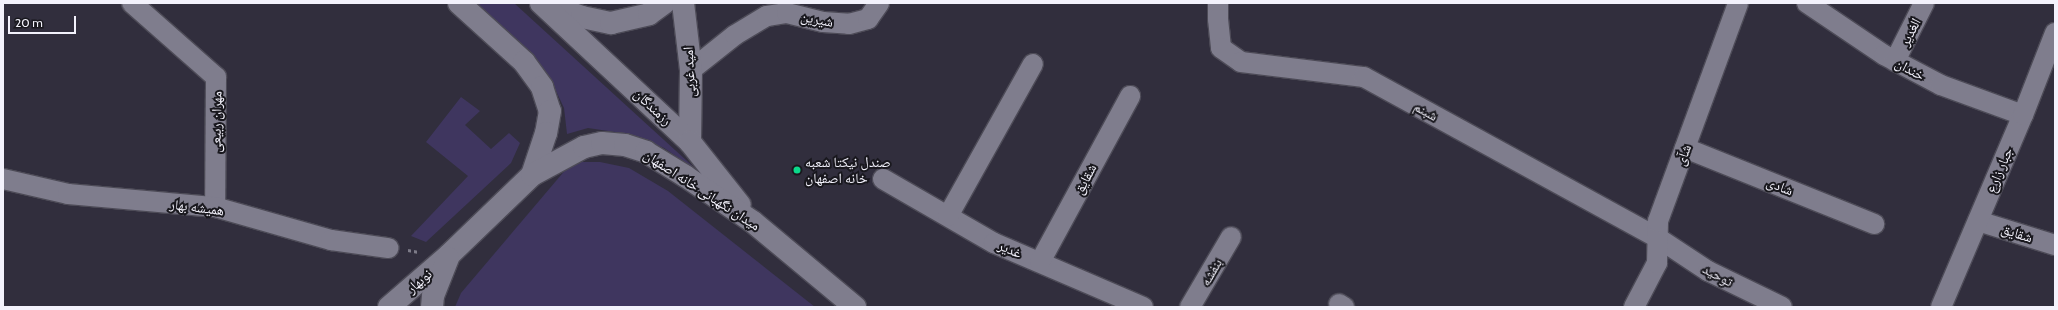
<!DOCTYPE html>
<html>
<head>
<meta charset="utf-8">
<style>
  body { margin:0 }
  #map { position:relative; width:2058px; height:310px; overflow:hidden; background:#312e3d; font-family:Cabin,"Noto Naskh Arabic",sans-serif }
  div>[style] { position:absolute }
  .green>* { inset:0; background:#3f365f }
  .path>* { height:2.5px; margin-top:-1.25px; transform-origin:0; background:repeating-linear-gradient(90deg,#7d7b88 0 3px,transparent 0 6px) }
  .roads { filter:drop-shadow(1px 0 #4d4b57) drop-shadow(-1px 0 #4d4b57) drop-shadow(0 1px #4d4b57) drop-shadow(0 -1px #4d4b57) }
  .minor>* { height:20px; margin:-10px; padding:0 10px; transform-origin:10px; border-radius:10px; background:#7f7d8d }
  .tertiary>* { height:22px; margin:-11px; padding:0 11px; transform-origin:11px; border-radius:11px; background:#7f7d8d }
  .secondary>* { height:22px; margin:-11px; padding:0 11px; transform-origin:11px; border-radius:11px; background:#7f7d8d }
  .dots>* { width:11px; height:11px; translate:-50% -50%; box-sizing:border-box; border:2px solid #19181e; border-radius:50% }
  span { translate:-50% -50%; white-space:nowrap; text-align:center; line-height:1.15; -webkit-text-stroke:4px #19181e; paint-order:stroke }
  .street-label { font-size:14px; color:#f3f2fc }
  .poi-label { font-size:14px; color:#f3f2fc }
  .left { translate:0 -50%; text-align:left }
  .frame { position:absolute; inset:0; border:4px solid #f3f2fc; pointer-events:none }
  .scale { position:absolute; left:8px; top:16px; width:68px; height:18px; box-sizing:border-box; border:2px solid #f3f2fc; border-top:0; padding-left:5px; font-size:12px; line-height:14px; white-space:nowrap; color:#f3f2fc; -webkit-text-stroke:3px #19181e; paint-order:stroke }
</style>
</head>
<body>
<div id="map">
  <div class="green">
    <div style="clip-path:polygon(474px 3px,514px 3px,698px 171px,664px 148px,643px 139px,615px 132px,588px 128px,567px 134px,564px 108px,549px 76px)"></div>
    <div style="clip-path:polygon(461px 97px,480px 111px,465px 125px,491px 149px,509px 133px,520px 143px,511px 163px,426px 242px,411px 236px,468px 176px,426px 142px)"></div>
    <div style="clip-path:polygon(581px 162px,600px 162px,629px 168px,668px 191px,815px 307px,455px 307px,461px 293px,567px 168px)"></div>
  </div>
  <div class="path">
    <div style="left:408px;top:250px;width:11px;rotate:10deg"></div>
  </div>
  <div class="roads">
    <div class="minor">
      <div style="left:132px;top:3px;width:112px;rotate:41.4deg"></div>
      <div style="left:216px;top:77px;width:130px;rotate:90.4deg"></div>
      <div style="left:1218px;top:3px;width:16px;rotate:90deg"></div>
      <div style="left:1218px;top:19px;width:29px;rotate:84deg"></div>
      <div style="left:1221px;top:48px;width:24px;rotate:35deg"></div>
      <div style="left:1241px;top:62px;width:124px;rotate:7deg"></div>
      <div style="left:1364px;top:77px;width:335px;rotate:28.7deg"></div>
      <div style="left:1658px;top:238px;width:60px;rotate:33.4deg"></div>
      <div style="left:1708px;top:271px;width:82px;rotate:25.9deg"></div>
      <div style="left:1807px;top:3px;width:93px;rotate:34deg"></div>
      <div style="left:1884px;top:55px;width:64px;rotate:27.8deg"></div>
      <div style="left:1941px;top:85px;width:87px;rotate:20.1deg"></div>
      <div style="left:1895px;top:61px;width:65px;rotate:-63.4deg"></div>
      <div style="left:691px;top:70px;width:56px;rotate:-38.5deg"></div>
      <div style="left:735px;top:35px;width:37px;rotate:-31deg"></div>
      <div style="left:767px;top:16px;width:20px;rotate:-9deg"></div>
      <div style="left:787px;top:13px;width:37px;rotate:14deg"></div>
      <div style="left:823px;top:22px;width:26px;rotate:4deg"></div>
      <div style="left:849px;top:24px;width:20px;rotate:-15deg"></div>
      <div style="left:868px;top:19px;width:19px;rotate:-55deg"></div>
      <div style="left:1685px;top:148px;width:204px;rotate:21.9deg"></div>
      <div style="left:3px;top:179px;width:67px;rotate:13deg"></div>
      <div style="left:68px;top:194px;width:148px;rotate:5.1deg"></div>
      <div style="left:215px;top:207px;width:121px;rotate:15.9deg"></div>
      <div style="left:331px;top:240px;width:58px;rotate:8deg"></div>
      <div style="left:883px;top:179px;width:128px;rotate:30deg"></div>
      <div style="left:994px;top:243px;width:162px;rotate:23.2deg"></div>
      <div style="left:948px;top:216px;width:174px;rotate:-60.8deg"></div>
      <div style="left:1978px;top:221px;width:81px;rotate:17.3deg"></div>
      <div style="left:1040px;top:262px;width:189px;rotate:-61.5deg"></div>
      <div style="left:1339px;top:304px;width:6px;rotate:31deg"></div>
      <div style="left:1190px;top:307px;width:81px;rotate:-59.6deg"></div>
      <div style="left:1634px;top:307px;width:50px;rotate:-62.4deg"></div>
      <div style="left:1657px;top:263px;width:42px;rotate:-88.6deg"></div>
      <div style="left:1658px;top:221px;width:232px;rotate:-69.8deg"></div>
      <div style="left:1941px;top:307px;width:209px;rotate:-66.9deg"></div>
      <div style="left:2023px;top:115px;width:88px;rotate:-68.7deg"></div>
    </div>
    <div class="tertiary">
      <div style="left:544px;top:3px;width:40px;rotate:20.2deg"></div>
      <div style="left:582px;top:17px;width:30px;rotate:12deg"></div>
      <div style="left:611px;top:23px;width:39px;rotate:-13deg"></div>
      <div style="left:649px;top:14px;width:19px;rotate:-36deg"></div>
      <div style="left:683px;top:3px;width:67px;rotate:83.2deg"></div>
      <div style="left:691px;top:70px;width:72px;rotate:90.8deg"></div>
    </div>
    <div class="secondary">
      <div style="left:459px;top:3px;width:88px;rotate:42.2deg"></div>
      <div style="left:524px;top:62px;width:31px;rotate:54deg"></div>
      <div style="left:542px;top:87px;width:25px;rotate:72deg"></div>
      <div style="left:550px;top:111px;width:22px;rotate:100deg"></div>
      <div style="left:546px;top:133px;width:44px;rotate:108.4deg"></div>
      <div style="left:541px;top:3px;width:204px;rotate:43deg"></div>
      <div style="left:690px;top:142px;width:80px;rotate:51.6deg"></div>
      <div style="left:389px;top:307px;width:79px;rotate:-40.9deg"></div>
      <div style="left:449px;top:255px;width:115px;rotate:-43.9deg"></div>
      <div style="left:532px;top:175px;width:59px;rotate:-28.3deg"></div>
      <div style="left:584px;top:147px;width:18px;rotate:-13deg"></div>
      <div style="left:602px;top:143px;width:23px;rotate:5deg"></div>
      <div style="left:625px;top:145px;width:22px;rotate:18deg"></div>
      <div style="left:646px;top:152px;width:46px;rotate:31.6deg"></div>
      <div style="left:685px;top:176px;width:82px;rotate:34.1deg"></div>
      <div style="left:753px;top:222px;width:133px;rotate:39.8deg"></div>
      <div style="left:432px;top:307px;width:11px;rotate:-85deg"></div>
      <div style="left:433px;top:296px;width:41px;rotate:-68.5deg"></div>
    </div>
  </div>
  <div class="dots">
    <div style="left:797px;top:170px;background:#0bd98b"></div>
  </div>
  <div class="street-label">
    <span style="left:817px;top:19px;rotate:11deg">شیرین</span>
    <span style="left:1910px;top:32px;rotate:-63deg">الغدیر</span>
    <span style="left:1910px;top:69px;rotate:28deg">خندان</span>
    <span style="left:689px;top:72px;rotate:-93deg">امید غربی</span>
    <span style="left:653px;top:107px;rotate:43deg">رزمندگان</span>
    <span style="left:1426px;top:111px;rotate:29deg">شبنم</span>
    <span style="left:216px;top:122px;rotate:-89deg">مهران ربیعی</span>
    <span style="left:1683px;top:155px;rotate:-70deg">شآی</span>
    <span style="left:1999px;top:170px;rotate:-67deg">جبار زارع</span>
    <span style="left:1085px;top:179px;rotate:-62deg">شقایق</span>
    <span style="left:1780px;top:186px;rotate:22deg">شادی</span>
    <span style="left:702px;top:190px;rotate:33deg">میدان نگهبانی خانه اصفهان</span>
    <span style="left:197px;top:207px;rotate:7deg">همیشه بهار</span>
    <span style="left:2017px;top:233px;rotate:18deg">شقایق</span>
    <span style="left:1010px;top:249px;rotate:23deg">غدیر</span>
    <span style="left:1211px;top:272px;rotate:-60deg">بنفشه</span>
    <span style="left:1718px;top:275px;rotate:28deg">توحید</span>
    <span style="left:419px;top:281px;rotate:-41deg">نوبهار</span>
  </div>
  <div class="poi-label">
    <span class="left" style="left:805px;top:170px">صندل نیکتا شعبه<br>خانه اصفهان</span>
  </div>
  <div class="frame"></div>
  <div class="scale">20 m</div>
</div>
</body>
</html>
